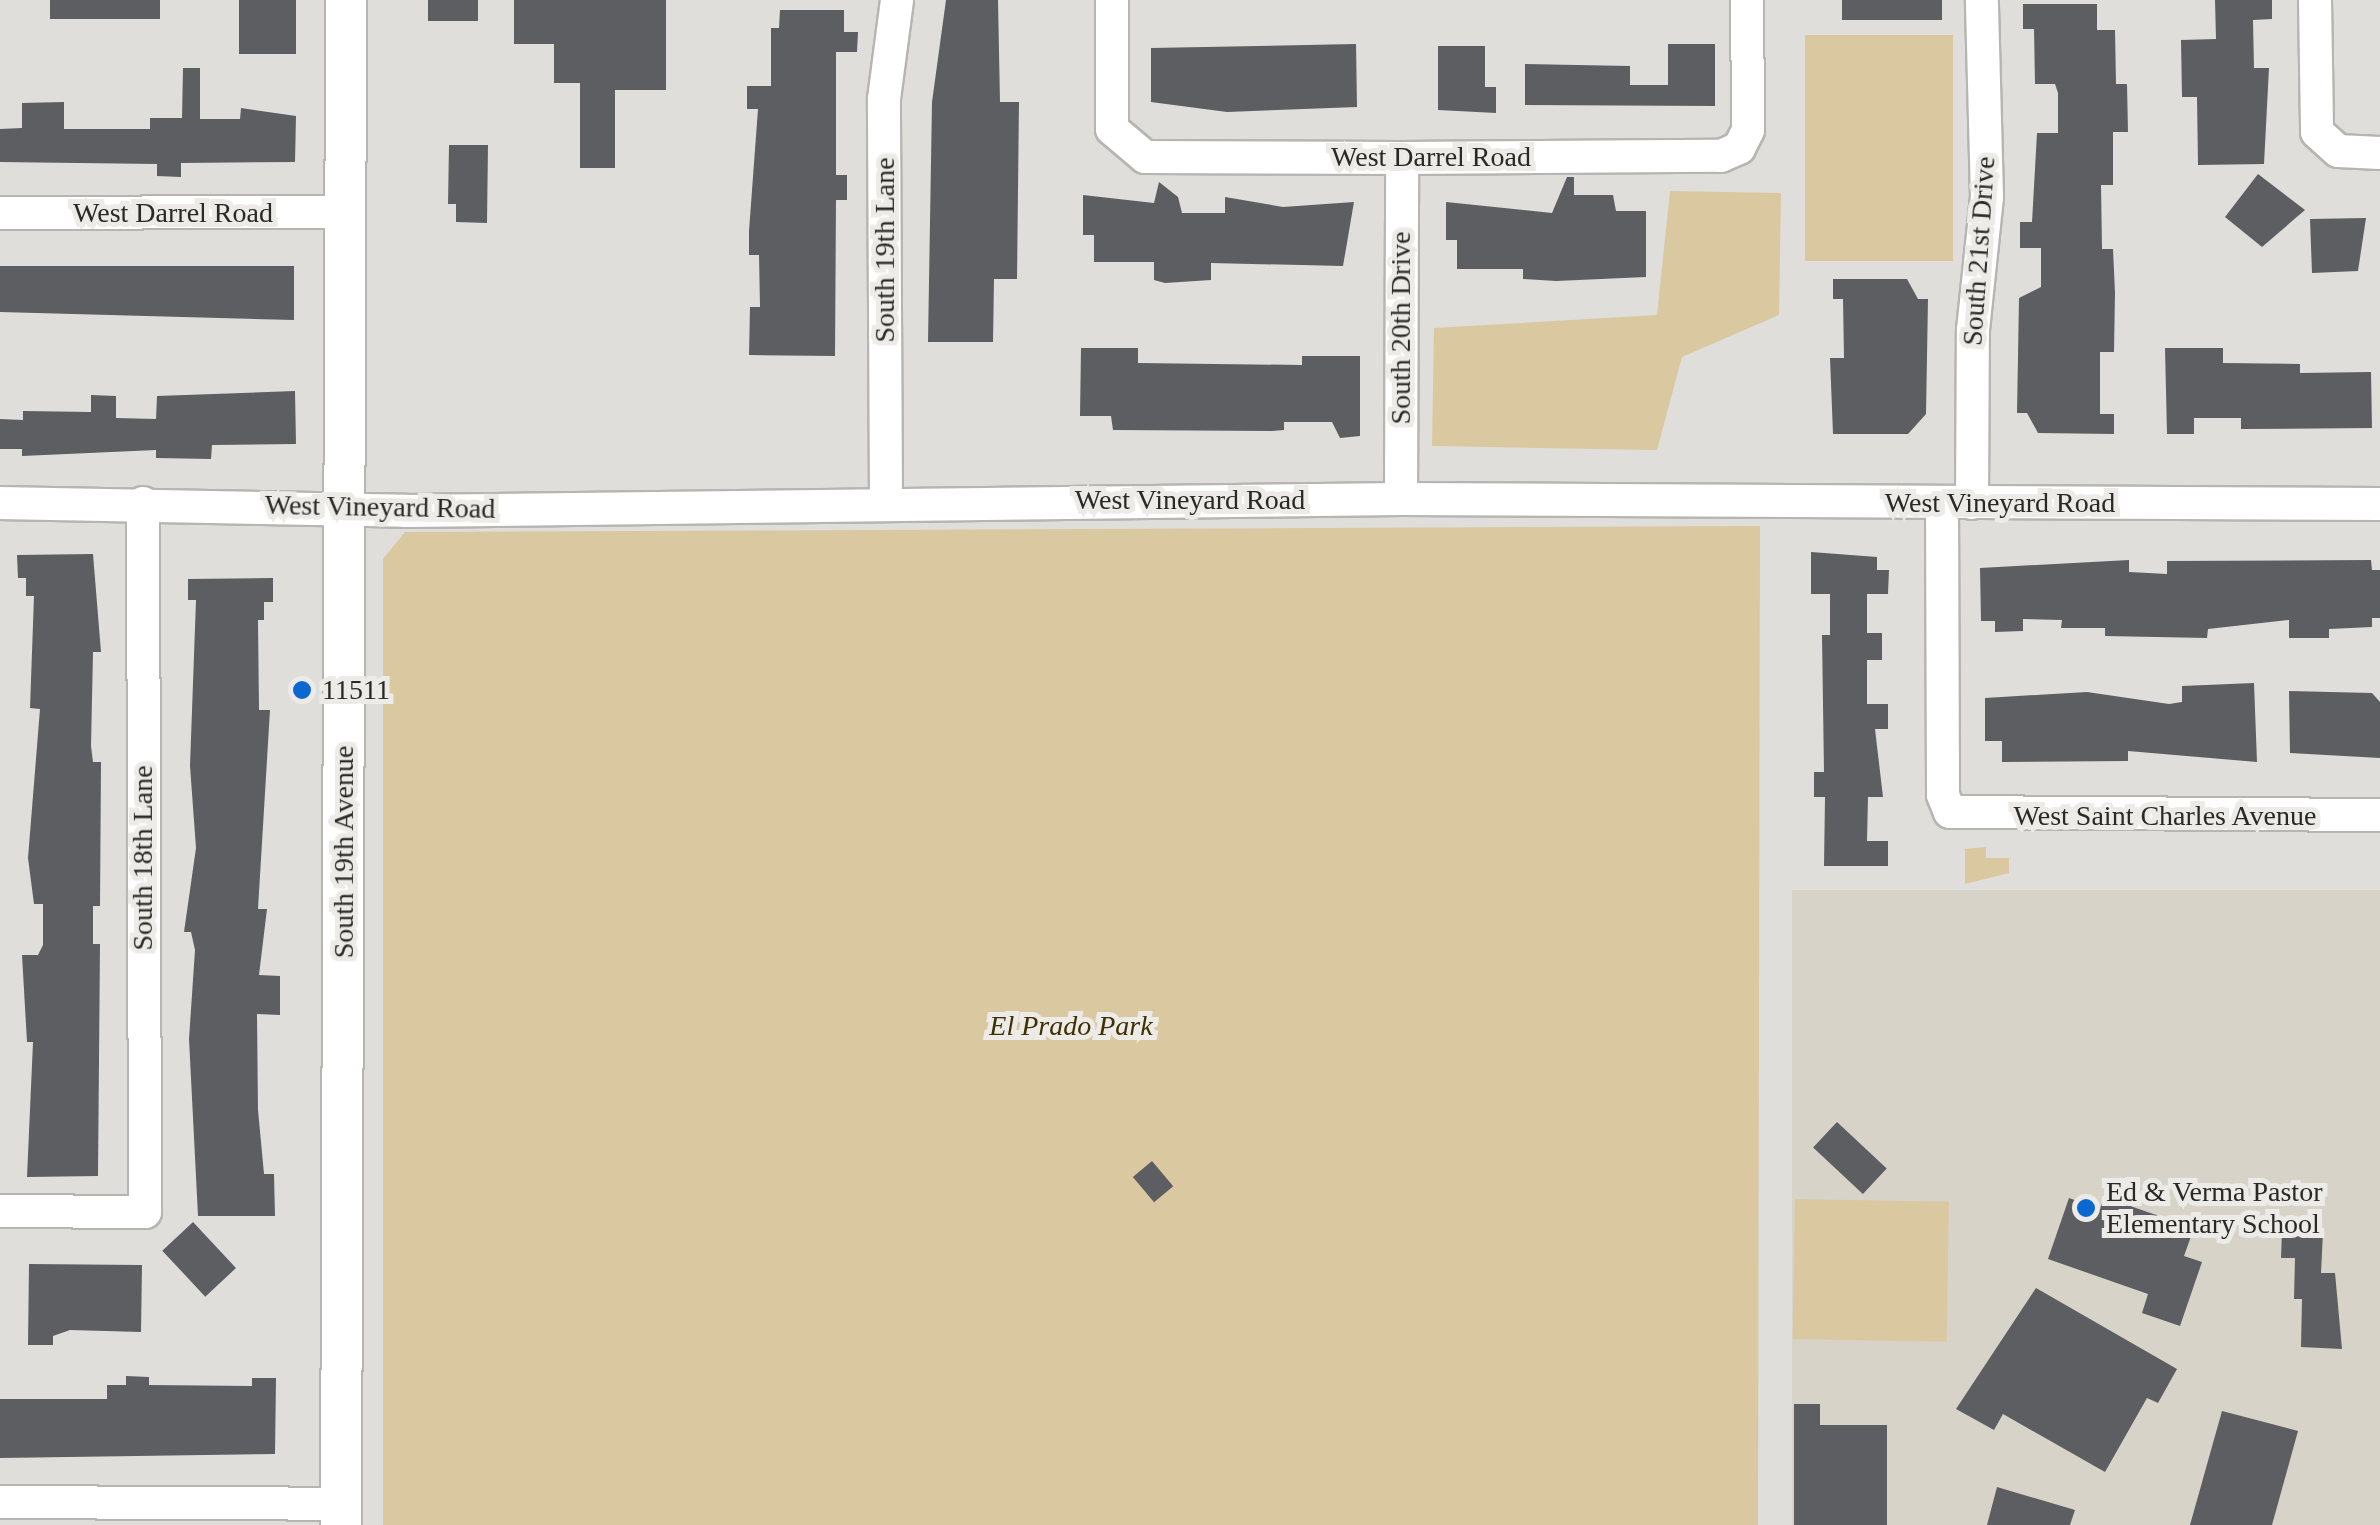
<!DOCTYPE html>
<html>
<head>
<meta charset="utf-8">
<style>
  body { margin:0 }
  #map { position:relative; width:2380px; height:1525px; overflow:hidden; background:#e0deda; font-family:Georgia,serif }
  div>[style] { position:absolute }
  .built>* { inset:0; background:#d8d3c8; transform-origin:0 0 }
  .green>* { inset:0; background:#dac8a1; transform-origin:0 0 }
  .building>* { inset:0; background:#5c5e61; transform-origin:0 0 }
  .roads { filter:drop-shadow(2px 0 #b7b5b1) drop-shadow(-2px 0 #b7b5b1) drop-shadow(0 2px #b7b5b1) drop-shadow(0 -2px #b7b5b1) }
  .minor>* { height:32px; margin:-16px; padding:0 16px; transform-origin:16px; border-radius:16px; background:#fff }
  .major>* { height:40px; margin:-20px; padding:0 20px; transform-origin:20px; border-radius:20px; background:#fff }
  .dots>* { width:28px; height:28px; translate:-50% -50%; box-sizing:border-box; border:5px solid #edebe7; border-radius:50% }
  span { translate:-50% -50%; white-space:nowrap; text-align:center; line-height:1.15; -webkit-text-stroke:10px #edebe7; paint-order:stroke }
  .street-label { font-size:28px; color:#292927 }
  .poi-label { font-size:28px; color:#292927 }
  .left { translate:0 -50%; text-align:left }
  .park-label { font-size:28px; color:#402f01; font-style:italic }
</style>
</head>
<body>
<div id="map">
  <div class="built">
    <div style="left:2380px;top:890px;width:635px;height:588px;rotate:90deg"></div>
  </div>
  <div class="green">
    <div style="left:1805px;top:35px;width:148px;height:226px"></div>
    <div style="clip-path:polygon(1670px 191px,1781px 193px,1779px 315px,1682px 357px,1657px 450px,1432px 446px,1434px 328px,1657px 315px)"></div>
    <div style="clip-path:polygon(1760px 526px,1758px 1525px,383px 1525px,383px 559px,405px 532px)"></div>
    <div style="clip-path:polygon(1986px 847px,1986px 858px,2009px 858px,2009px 873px,1965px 884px,1965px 849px)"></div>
    <div style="left:1795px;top:1199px;width:154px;height:140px;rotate:1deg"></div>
  </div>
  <div class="building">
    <div style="left:50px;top:0;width:110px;height:19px"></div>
    <div style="left:239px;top:0;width:57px;height:54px"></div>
    <div style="left:428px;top:0;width:50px;height:21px"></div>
    <div style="clip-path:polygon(514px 0,666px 0,666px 90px,615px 90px,615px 168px,580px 168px,580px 83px,554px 83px,554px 44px,514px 44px)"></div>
    <div style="clip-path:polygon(946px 0,998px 0,1000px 102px,1019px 102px,1017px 279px,994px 279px,993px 342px,928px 342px,932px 102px)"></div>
    <div style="left:1842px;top:0;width:100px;height:20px"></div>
    <div style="clip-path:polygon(2215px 0,2272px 0,2272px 19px,2253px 20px,2254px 68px,2269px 68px,2264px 164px,2198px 165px,2197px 97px,2182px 97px,2181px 40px,2216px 39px)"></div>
    <div style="clip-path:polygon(2023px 4px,2097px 4px,2097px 30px,2115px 30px,2116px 84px,2127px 84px,2128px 132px,2113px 132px,2113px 185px,2101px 185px,2102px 249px,2113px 249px,2115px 293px,2114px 352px,2100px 352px,2100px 414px,2114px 414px,2114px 434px,2038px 433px,2027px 413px,2017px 413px,2019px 298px,2041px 287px,2041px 248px,2020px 248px,2020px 222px,2032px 222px,2037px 133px,2058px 133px,2058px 93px,2055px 84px,2035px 84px,2034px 29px,2023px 29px)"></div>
    <div style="clip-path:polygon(780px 10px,844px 10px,844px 32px,858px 32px,857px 52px,836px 52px,836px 175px,847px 175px,847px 200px,836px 200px,835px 356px,749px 355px,750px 307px,760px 307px,759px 255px,749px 255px,749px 231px,758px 109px,747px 109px,747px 86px,771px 86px,771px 28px,779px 28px)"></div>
    <div style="clip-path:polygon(1356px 44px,1357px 107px,1227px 112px,1151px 102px,1151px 48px)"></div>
    <div style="clip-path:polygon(1668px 44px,1715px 44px,1715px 106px,1525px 105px,1525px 64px,1630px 66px,1630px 85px,1668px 85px)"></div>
    <div style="clip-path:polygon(1438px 46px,1485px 46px,1485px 87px,1496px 87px,1496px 113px,1438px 110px)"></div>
    <div style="clip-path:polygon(183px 68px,200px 68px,200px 119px,240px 119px,241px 108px,296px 116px,295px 162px,181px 163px,181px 177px,157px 176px,157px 164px,0 162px,0 129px,22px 128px,22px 103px,64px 102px,64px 129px,150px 129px,150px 118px,182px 118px)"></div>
    <div style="clip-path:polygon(449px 145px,488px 145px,487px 223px,456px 222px,456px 204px,448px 204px)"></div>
    <div style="clip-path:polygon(2258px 174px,2305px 210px,2262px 247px,2225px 217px)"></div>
    <div style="clip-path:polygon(1567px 177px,1574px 177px,1574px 195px,1613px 195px,1616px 211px,1646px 211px,1646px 277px,1556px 281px,1523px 279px,1523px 269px,1457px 269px,1457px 240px,1446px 240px,1446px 202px,1552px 213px)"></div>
    <div style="clip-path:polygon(1159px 182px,1178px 197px,1182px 213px,1225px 213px,1225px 197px,1283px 207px,1354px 202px,1343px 266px,1211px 263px,1211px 280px,1165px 283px,1154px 280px,1154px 262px,1094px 262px,1094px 235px,1083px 235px,1083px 195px,1154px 203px)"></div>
    <div style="clip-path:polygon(2366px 218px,2358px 271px,2312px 273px,2310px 219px)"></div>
    <div style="clip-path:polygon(0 266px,294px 266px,294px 320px,0 312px)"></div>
    <div style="clip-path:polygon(1833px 279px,1907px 279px,1918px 299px,1928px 299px,1926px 414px,1908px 434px,1833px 434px,1830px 358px,1844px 358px,1843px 299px,1833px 299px)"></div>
    <div style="clip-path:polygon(1081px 348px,1138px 348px,1138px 363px,1302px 365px,1302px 356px,1360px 356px,1360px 436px,1340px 438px,1332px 422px,1284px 422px,1284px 430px,1272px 431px,1113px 430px,1111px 416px,1080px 416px)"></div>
    <div style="clip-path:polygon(2165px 348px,2223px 348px,2223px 363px,2300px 364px,2300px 373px,2371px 372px,2372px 428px,2241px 429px,2241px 418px,2194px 418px,2194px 434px,2167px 434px)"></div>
    <div style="clip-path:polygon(295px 391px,296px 444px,212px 445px,211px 459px,156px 458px,156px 450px,22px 456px,22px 449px,0 449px,0 419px,23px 420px,23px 411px,91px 412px,91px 395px,116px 396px,116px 418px,156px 419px,157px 396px)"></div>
    <div style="clip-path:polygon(1811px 552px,1877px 557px,1877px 570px,1889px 570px,1888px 594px,1867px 594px,1867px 633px,1882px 633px,1882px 660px,1867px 660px,1867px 704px,1888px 704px,1888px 729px,1875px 729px,1883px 797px,1868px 797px,1867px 841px,1888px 841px,1888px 866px,1824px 866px,1825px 797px,1814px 797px,1814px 772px,1824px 772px,1822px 635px,1830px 635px,1830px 594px,1811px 594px)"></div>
    <div style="clip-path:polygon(93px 554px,101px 652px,93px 652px,91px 746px,93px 762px,101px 762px,100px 906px,93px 906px,93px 944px,100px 944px,98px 1176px,27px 1177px,33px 1042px,27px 1042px,22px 955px,38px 955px,43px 945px,43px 904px,34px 904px,28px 858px,40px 709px,30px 708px,34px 596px,26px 596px,26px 578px,18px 578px,17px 555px)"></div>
    <div style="clip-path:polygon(2129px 560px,2129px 572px,2167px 574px,2167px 561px,2371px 560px,2372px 570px,2380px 570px,2380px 618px,2372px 618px,2372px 627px,2329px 629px,2329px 638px,2289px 638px,2289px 620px,2208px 629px,2207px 638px,2105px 636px,2105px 628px,2061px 628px,2062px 620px,2023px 619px,2023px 631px,1995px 632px,1995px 621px,1981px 621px,1980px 568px)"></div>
    <div style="clip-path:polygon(273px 578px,273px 602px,264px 602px,264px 620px,258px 620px,259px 710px,270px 710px,258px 909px,267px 909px,259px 975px,280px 976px,280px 1015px,257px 1014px,258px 1110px,264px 1174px,274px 1174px,275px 1216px,198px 1216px,189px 1039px,195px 950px,191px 932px,184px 932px,196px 848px,190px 766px,196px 600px,188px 600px,188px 579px)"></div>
    <div style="clip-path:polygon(2254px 683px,2257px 762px,2128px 751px,2128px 761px,2002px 762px,2002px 741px,1985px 741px,1985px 698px,2087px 692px,2169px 704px,2182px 702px,2182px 686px)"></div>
    <div style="clip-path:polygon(2289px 691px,2372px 693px,2380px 702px,2380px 758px,2290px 753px)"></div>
    <div style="left:1837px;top:1122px;width:68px;height:35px;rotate:43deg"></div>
    <div style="left:1152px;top:1161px;width:33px;height:25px;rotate:50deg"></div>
    <div style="clip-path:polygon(2104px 1197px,2194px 1228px,2184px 1256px,2202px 1262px,2180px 1326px,2142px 1313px,2148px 1294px,2048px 1259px,2069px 1198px,2100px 1209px)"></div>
    <div style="left:193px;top:1222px;width:63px;height:42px;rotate:47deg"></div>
    <div style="clip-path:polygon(2282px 1230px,2323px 1232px,2321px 1273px,2335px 1273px,2342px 1349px,2301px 1347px,2302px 1299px,2294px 1299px,2295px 1258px,2281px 1258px)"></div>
    <div style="clip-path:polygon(29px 1264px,142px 1265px,141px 1332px,70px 1330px,53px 1336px,53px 1345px,28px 1345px)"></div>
    <div style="clip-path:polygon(2036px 1288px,2177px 1369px,2158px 1403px,2147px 1398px,2105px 1472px,2003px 1414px,1994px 1430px,1956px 1409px)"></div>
    <div style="clip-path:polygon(126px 1376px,149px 1377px,149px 1385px,252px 1386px,252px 1378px,276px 1378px,275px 1454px,0 1458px,0 1399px,107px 1399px,107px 1385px,126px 1385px)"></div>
    <div style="clip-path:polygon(1794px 1404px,1820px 1404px,1820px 1425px,1887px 1425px,1887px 1525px,1794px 1525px)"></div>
    <div style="clip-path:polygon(2222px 1411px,2298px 1431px,2272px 1525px,2190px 1525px)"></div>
    <div style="clip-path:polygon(1997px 1487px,2075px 1510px,2070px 1525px,1987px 1525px)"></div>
  </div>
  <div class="roads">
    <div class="minor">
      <div style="left:1112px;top:0;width:129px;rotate:90deg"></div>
      <div style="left:1112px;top:129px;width:43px;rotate:40.3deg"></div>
      <div style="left:1145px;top:157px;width:257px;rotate:0.2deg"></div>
      <div style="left:1402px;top:158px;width:319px;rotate:-0.4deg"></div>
      <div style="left:1721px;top:156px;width:20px;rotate:-24deg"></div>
      <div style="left:1739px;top:148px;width:20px;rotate:-63deg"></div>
      <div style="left:1748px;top:130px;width:130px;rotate:-90.4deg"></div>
      <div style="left:2315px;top:0;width:132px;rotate:89.1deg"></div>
      <div style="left:2317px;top:132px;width:28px;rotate:42deg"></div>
      <div style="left:2338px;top:151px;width:42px;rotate:2.7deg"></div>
      <div style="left:0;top:213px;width:346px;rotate:-0.2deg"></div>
      <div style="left:1401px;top:499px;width:341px;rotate:-89.8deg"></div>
      <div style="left:886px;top:501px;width:402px;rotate:-90.3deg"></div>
      <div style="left:884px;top:99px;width:100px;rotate:-82.5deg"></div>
      <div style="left:0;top:503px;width:406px;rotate:1.1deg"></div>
      <div style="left:406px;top:511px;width:995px;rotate:-0.69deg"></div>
      <div style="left:1401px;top:499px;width:979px;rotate:0.29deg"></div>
      <div style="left:1942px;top:503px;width:292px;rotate:89.8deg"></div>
      <div style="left:1943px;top:795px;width:18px;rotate:68deg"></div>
      <div style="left:1950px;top:812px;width:430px;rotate:0.4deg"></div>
      <div style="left:1972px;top:503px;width:173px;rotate:-89.7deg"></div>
      <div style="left:1973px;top:330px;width:134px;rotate:-84deg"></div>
      <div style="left:1987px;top:197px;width:197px;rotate:-91.5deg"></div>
      <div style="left:0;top:1211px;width:145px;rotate:0.4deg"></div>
      <div style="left:145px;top:1212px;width:709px;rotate:-90.16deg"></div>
      <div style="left:0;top:1502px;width:341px;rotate:0.3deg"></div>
    </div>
    <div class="major">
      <div style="left:341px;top:1525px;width:1525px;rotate:-89.81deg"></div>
    </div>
  </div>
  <div class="dots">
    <div style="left:302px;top:690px;background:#0b68d1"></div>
    <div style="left:2086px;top:1208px;background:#0b68d1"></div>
  </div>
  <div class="street-label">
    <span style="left:1431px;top:157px">West Darrel Road</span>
    <span style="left:173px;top:213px">West Darrel Road</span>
    <span style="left:885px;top:250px;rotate:-90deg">South 19th Lane</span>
    <span style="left:1979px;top:251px;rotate:-86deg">South 21st Drive</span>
    <span style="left:1401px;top:328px;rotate:-90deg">South 20th Drive</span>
    <span style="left:1190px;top:500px">West Vineyard Road</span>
    <span style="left:2000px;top:503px">West Vineyard Road</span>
    <span style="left:380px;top:507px;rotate:1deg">West Vineyard Road</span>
    <span style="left:2165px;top:816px">West Saint Charles Avenue</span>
    <span style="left:344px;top:852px;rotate:-90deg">South 19th Avenue</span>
    <span style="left:143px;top:858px;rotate:-90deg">South 18th Lane</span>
  </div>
  <div class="poi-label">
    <span class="left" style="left:322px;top:690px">11511</span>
    <span class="left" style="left:2106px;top:1208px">Ed &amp; Verma Pastor<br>Elementary School</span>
  </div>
  <div class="park-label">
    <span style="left:1071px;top:1026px">El Prado Park</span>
  </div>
</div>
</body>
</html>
